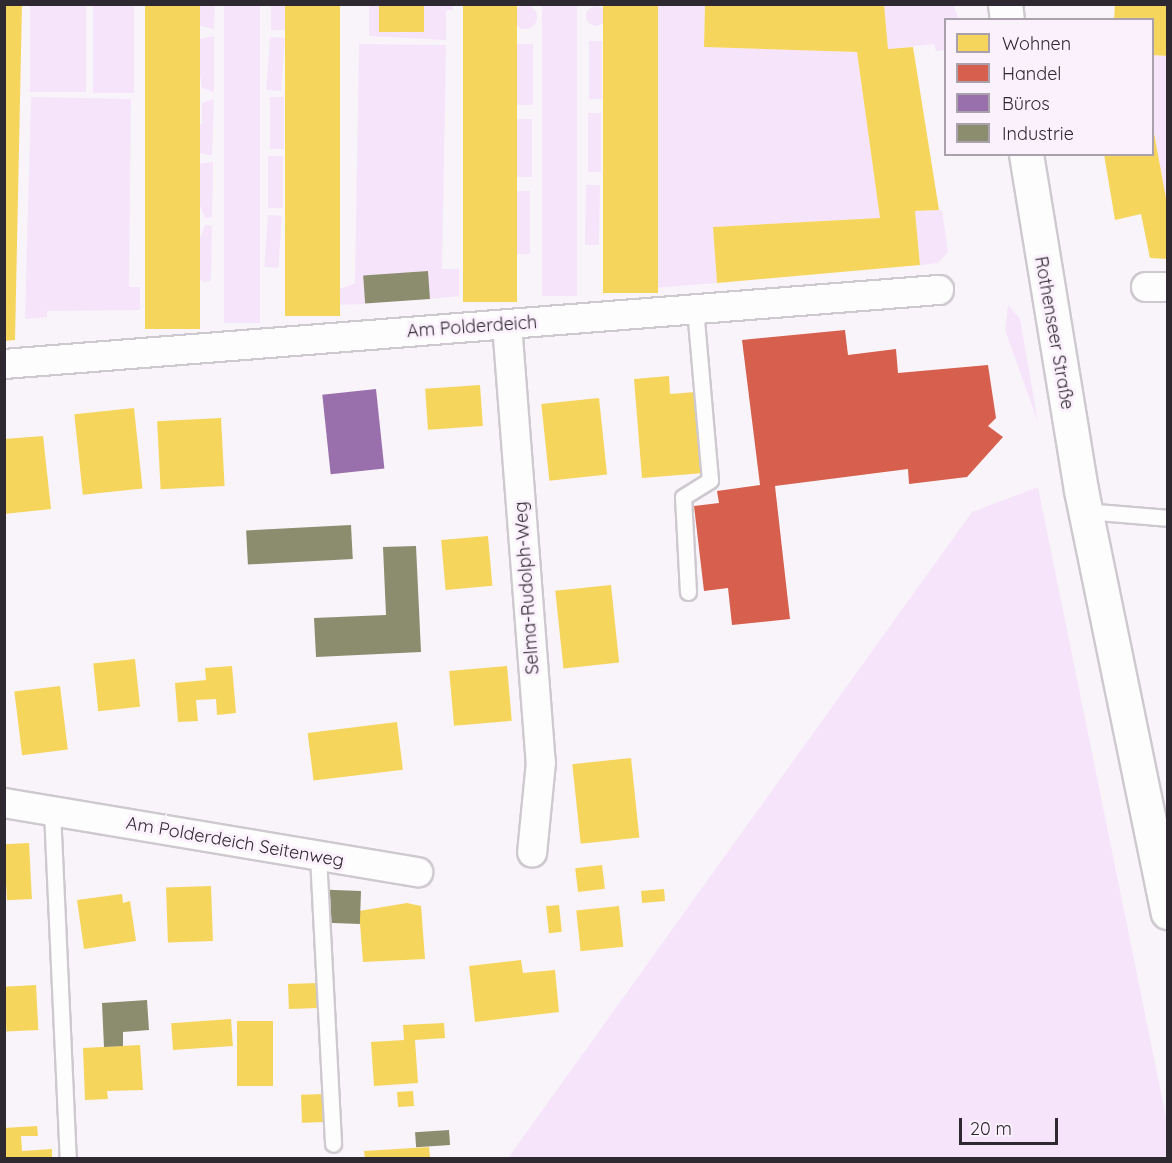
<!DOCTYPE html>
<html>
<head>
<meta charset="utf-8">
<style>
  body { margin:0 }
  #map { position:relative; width:1172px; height:1163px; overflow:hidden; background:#f9f4fa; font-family:Quicksand,sans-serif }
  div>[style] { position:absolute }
  .green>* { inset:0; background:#f6e4fb; transform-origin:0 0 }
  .round { border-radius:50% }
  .homes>* { inset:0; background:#f6d55c; transform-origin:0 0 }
  .shops>* { inset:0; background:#d6604d }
  .offices>* { inset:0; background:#9970ab; transform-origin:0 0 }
  .industry>* { inset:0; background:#8c8c6e; transform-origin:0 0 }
  .roads { filter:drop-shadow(2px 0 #cec9cf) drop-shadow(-2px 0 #cec9cf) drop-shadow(0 2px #cec9cf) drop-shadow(0 -2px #cec9cf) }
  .service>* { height:15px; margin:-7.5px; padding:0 7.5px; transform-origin:7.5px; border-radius:7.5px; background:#fefdfe }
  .minor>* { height:28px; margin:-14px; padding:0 14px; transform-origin:14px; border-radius:14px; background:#fefdfe }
  .tertiary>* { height:33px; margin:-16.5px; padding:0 16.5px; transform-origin:16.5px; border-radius:16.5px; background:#fefdfe }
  span { translate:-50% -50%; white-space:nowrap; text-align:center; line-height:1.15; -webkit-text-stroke:6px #fbf1fd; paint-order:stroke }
  .street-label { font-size:18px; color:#2e2830 }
  .frame { position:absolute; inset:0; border:6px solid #2e2830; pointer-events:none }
  .legend { position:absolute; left:944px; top:18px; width:210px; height:138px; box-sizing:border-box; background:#fbf1fd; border:2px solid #a9a1ab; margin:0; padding:8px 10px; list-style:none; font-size:18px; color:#2e2830 }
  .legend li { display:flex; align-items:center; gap:12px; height:30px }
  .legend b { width:30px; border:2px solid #a9a1ab }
  .scale { position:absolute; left:959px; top:1118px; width:99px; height:27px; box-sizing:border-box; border:3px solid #2e2830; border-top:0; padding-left:8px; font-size:18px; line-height:21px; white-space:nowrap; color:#2e2830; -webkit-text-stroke:4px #fbf1fd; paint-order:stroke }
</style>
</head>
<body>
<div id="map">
  <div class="green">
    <div style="left:30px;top:5px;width:56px;height:87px"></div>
    <div style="left:93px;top:5px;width:41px;height:88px"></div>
    <div style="clip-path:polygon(200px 5px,215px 5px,214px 29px,200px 26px)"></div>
    <div style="left:224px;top:5px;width:36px;height:318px"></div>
    <div style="left:271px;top:5px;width:14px;height:25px"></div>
    <div style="clip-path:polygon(369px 5px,379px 5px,380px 32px,423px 31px,424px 5px,453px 5px,453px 10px,446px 10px,446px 40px,369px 36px)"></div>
    <div style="left:542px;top:5px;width:35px;height:291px"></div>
    <div style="clip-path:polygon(658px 5px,705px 5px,704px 47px,857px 52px,880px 218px,713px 227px,717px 283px,652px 288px)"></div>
    <div style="clip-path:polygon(884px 5px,953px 5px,959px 19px,946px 20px,945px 50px,936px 51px,934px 44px,888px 49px)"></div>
    <div class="round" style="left:513px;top:5px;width:24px;height:24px"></div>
    <div class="round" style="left:586px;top:6px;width:20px;height:20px"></div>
    <div style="clip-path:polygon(214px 36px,214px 92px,202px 88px,199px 69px,199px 39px)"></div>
    <div style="left:270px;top:37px;width:15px;height:53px;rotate:4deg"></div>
    <div style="left:589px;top:41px;width:13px;height:58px"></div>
    <div style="clip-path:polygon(359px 44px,446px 45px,442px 269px,459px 269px,459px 296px,430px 299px,427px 271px,363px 276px,365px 304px,335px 305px,335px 291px,355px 283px)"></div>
    <div style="left:517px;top:44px;width:16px;height:61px"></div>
    <div style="clip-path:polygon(1152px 55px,1167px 56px,1167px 209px,1153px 126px)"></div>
    <div style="clip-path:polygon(31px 97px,131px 99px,129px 287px,140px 287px,140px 310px,47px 311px,47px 317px,25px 319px)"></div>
    <div style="left:270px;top:97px;width:14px;height:52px"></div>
    <div style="clip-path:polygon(214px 99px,212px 155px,206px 155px,197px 152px,197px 124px,202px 124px,202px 103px)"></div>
    <div style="left:588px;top:113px;width:13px;height:59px"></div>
    <div style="left:515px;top:119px;width:17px;height:58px"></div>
    <div style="left:268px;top:156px;width:15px;height:52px"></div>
    <div style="clip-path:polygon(213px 162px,212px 217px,205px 218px,196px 196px,196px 164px)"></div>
    <div style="left:600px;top:185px;width:60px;height:14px;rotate:91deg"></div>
    <div style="left:515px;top:191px;width:15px;height:63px"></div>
    <div style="clip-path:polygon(942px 210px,948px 252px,938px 263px,920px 265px,915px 211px)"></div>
    <div style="left:268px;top:215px;width:14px;height:52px;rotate:4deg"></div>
    <div style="clip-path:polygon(205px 225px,212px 226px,211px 281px,204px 282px,195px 277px,196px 249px)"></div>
    <div style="clip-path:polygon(1008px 305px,1020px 319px,1038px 422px,1005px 330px)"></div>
    <div style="clip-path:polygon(1038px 487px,1167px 1122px,1167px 1158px,508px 1158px,972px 512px)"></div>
  </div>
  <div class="homes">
    <div style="clip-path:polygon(4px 4px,22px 4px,15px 340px,4px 341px)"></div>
    <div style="left:145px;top:4px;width:55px;height:325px"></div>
    <div style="left:285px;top:4px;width:55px;height:312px"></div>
    <div style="left:379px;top:4px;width:45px;height:28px"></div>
    <div style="left:463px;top:4px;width:54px;height:298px"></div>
    <div style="left:603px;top:4px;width:55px;height:289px"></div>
    <div style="clip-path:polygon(705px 4px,884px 4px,888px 49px,913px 47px,939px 210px,915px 211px,920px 265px,717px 283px,713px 227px,880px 218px,857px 52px,704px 47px)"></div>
    <div style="clip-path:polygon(1115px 4px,1168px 4px,1168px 56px,1152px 55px,1152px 20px,1114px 20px)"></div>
    <div style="clip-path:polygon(1154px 133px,1168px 209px,1168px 259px,1150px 258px,1141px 214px,1115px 220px,1104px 154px,1152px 154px)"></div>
    <div style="clip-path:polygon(669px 376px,670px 394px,696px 392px,704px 473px,642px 478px,634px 379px)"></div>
    <div style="left:480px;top:385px;width:41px;height:55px;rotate:86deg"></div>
    <div style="left:599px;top:398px;width:77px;height:58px;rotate:84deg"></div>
    <div style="left:134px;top:408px;width:81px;height:60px;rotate:84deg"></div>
    <div style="left:221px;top:418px;width:68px;height:64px;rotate:87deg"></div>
    <div style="clip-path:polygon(43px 436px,51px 509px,4px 514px,4px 439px)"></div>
    <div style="left:488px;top:536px;width:50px;height:47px;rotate:85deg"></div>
    <div style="left:611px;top:585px;width:78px;height:56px;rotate:84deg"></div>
    <div style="left:135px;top:659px;width:48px;height:42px;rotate:84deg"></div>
    <div style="clip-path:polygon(232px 666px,236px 713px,217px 715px,216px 699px,196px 700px,198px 721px,178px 722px,175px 683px,206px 680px,205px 668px)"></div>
    <div style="left:507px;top:666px;width:55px;height:58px;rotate:85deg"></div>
    <div style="left:60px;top:686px;width:64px;height:46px;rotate:83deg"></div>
    <div style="left:397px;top:722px;width:48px;height:90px;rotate:83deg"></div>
    <div style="left:631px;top:758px;width:80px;height:59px;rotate:84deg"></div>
    <div style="left:29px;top:843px;width:56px;height:25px;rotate:87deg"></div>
    <div style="left:602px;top:865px;width:24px;height:27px;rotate:83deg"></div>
    <div style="left:211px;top:886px;width:55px;height:45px;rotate:88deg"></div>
    <div style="left:664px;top:889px;width:12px;height:23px;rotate:85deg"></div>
    <div style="clip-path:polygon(122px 894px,123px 903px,130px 901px,136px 941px,84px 949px,77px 900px)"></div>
    <div style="clip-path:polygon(407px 903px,421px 906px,425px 959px,363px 962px,359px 911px)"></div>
    <div style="left:559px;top:905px;width:27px;height:13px;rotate:84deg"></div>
    <div style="left:619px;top:906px;width:41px;height:43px;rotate:84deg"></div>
    <div style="clip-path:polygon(521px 960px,523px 973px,555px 970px,559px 1012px,475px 1022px,469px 966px)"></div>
    <div style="left:318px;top:983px;width:25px;height:30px;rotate:88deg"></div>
    <div style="left:36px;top:985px;width:45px;height:32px;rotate:87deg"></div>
    <div style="left:231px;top:1019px;width:27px;height:60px;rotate:86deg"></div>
    <div style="left:237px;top:1021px;width:36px;height:65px"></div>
    <div style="clip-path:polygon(444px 1023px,445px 1038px,415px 1040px,418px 1083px,374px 1086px,371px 1042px,404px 1040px,403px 1025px)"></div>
    <div style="clip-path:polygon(140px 1045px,143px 1090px,107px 1091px,108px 1099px,85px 1100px,83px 1048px)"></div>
    <div style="left:413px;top:1091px;width:15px;height:16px;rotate:86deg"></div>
    <div style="left:325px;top:1094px;width:28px;height:24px;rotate:88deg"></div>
    <div style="clip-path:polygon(37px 1126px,38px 1136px,21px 1136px,22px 1151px,52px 1149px,52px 1158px,4px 1158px,4px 1128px)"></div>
    <div style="clip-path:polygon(429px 1147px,430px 1158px,365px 1158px,364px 1151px)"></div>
  </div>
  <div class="shops">
    <div style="clip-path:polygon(845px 330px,848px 355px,896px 349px,898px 373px,988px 365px,996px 418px,988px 426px,1003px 437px,967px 477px,909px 484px,908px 469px,775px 486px,790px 619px,732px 625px,728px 588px,704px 591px,694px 506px,719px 503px,717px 491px,760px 485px,742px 340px)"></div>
  </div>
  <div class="offices">
    <div style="left:376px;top:389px;width:80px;height:54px;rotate:84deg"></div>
  </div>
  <div class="industry">
    <div style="left:428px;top:271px;width:28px;height:65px;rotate:86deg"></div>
    <div style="left:351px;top:525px;width:34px;height:105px;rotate:87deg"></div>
    <div style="clip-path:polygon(416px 546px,421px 652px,316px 657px,314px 618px,386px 615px,383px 547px)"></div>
    <div style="left:361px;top:891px;width:33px;height:33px;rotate:92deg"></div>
    <div style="clip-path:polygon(147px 1000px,149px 1030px,123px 1032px,123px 1046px,104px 1047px,102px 1003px)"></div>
    <div style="left:449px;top:1130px;width:15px;height:34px;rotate:86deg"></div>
  </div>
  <div class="roads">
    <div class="service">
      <div style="left:1085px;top:511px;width:83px;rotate:4.8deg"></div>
      <div style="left:688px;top:592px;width:95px;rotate:-93deg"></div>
      <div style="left:683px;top:497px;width:32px;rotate:-32deg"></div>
      <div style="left:710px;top:480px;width:171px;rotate:-95deg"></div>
      <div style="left:52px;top:811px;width:347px;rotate:87.4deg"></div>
      <div style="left:318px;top:856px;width:288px;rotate:87deg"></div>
    </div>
    <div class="minor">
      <div style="left:1146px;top:287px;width:22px"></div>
      <div style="left:507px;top:324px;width:439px;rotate:85.6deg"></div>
      <div style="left:541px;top:762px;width:91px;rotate:95.6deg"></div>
      <div style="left:4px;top:364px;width:938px;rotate:-4.53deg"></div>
      <div style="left:4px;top:803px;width:420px;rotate:9.5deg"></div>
    </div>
    <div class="tertiary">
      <div style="left:1005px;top:4px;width:16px;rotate:83deg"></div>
      <div style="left:1026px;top:154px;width:340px;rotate:80.7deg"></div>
      <div style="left:1081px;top:490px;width:431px;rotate:78.4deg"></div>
    </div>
  </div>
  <div class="street-label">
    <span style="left:472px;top:327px;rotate:-4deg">Am Polderdeich</span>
    <span style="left:1054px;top:333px;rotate:80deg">Rothenseer Straße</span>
    <span style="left:527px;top:588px;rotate:-94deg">Selma-Rudolph-Weg</span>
    <span style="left:235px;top:842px;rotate:10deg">Am Polderdeich Seitenweg</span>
  </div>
  <div class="frame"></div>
  <ul class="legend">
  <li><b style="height:16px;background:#f6d55c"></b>Wohnen</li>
  <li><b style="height:16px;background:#d6604d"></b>Handel</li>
  <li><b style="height:16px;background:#9970ab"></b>Büros</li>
  <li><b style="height:16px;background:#8c8c6e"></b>Industrie</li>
  </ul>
  <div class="scale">20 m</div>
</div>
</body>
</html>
